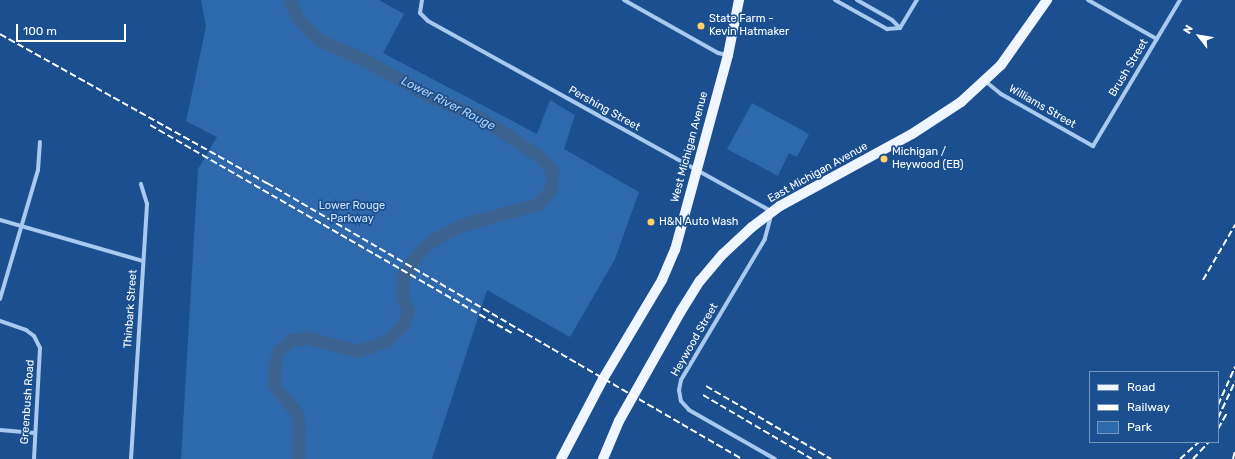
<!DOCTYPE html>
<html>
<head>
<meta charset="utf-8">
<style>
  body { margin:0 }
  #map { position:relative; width:1235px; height:459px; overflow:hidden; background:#1b4f8f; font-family:Rubik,sans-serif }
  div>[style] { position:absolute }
  .green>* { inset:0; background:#2e69ad }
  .river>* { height:13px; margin:-6.5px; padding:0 6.5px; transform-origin:6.5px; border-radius:6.5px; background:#3c6290 }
  .minor>* { height:4px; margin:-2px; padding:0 2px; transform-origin:2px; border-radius:2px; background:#a9c9ee }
  .primary>* { height:10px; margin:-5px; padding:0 5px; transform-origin:5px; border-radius:5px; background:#f0f6ff }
  .rail>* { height:2px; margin-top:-1px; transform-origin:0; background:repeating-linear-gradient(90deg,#fff 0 7px,transparent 0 10px) }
  .dots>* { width:11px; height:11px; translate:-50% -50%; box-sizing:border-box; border:2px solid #1b4f8f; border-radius:50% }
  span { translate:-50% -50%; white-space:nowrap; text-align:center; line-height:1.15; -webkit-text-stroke:3.5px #1b4f8f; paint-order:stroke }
  .poi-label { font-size:11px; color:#fff }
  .left { translate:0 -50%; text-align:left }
  .street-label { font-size:11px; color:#fff }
  .park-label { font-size:11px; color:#cfe3fa }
  .water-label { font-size:12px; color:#b5d3f5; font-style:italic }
  .legend { position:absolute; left:1089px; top:371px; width:130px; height:72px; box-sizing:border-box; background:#1b4f8f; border:1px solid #7695bc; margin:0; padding:5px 7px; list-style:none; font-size:12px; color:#fff }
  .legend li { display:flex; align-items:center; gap:8px; height:20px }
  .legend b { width:20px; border:1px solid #7695bc }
  .north { position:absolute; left:1179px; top:16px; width:40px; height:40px; -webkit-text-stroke:3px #1b4f8f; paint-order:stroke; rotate:301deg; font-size:11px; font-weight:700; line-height:16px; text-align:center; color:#fff }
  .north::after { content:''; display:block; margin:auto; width:14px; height:18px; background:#fff; clip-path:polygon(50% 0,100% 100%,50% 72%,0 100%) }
  .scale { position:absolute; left:16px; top:24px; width:110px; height:18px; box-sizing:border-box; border:2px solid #fff; border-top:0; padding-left:5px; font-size:12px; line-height:14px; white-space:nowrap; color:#fff; -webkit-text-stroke:3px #1b4f8f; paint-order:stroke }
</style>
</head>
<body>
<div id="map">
  <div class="green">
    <div style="clip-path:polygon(201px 0,379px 0,404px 14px,383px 53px,537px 134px,550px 100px,575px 115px,564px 149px,639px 192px,615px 259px,570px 337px,487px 290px,432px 459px,181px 459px,198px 169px,217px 137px,186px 121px,206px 27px)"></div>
    <div style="clip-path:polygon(752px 103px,809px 134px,797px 157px,789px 153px,778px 176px,727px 149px)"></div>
  </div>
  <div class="river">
    <div style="left:289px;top:0;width:21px;rotate:65deg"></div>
    <div style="left:298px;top:19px;width:30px;rotate:45deg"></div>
    <div style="left:319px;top:40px;width:50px;rotate:23.5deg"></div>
    <div style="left:365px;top:60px;width:73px;rotate:29.4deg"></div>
    <div style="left:429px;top:96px;width:56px;rotate:22.9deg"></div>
    <div style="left:481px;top:118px;width:69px;rotate:33.2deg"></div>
    <div style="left:539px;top:156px;width:19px;rotate:47deg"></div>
    <div style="left:552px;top:170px;width:19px;rotate:93deg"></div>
    <div style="left:551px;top:189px;width:20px;rotate:131deg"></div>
    <div style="left:538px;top:204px;width:80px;rotate:164.7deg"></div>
    <div style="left:461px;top:225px;width:30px;rotate:153deg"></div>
    <div style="left:434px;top:239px;width:20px;rotate:139deg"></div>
    <div style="left:419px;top:252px;width:30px;rotate:123deg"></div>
    <div style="left:403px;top:277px;width:20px;rotate:93deg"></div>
    <div style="left:402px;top:297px;width:14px;rotate:65deg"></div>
    <div style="left:408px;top:310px;width:16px;rotate:108deg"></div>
    <div style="left:403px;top:325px;width:23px;rotate:137deg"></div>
    <div style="left:386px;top:341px;width:30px;rotate:160deg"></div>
    <div style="left:358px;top:351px;width:51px;rotate:-165.1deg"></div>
    <div style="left:309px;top:338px;width:18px;rotate:174deg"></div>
    <div style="left:291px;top:340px;width:16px;rotate:140deg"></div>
    <div style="left:279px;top:350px;width:19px;rotate:106deg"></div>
    <div style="left:274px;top:368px;width:17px;rotate:90deg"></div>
    <div style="left:274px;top:385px;width:36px;rotate:51deg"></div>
    <div style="left:297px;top:413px;width:17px;rotate:83deg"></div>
    <div style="left:299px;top:430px;width:29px;rotate:92deg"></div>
  </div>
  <div class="minor">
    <div style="left:422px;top:0;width:13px;rotate:99deg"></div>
    <div style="left:420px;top:13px;width:11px;rotate:45deg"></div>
    <div style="left:428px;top:21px;width:393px;rotate:29deg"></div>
    <div style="left:772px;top:212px;width:28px;rotate:105deg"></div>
    <div style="left:765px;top:239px;width:164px;rotate:120.8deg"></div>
    <div style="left:681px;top:380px;width:10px;rotate:101deg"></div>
    <div style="left:679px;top:390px;width:11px;rotate:80deg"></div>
    <div style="left:681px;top:401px;width:12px;rotate:48deg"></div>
    <div style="left:689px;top:410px;width:99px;rotate:29.7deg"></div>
    <div style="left:624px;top:0;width:108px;rotate:29.4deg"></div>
    <div style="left:718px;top:53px;width:9px;rotate:13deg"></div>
    <div style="left:835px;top:0;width:60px;rotate:29.1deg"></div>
    <div style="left:887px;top:29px;width:13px;rotate:-4deg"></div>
    <div style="left:857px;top:0;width:40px;rotate:29.7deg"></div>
    <div style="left:892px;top:20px;width:11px;rotate:45deg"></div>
    <div style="left:1088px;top:0;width:79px;rotate:29.5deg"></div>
    <div style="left:900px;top:28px;width:33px;rotate:-59deg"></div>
    <div style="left:985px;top:81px;width:21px;rotate:39deg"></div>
    <div style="left:1001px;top:94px;width:106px;rotate:29.5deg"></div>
    <div style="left:1093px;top:146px;width:170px;rotate:-59.2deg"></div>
    <div style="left:0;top:220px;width:149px;rotate:16deg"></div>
    <div style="left:0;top:299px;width:134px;rotate:-73.6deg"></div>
    <div style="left:38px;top:170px;width:28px;rotate:-86deg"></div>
    <div style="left:0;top:321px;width:28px;rotate:19deg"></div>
    <div style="left:26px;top:330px;width:10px;rotate:37deg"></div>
    <div style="left:34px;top:336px;width:13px;rotate:63deg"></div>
    <div style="left:40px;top:348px;width:111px;rotate:93.1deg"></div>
    <div style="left:0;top:430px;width:35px;rotate:5deg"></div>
    <div style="left:131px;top:459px;width:256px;rotate:-86.4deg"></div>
    <div style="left:147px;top:204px;width:21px;rotate:-107deg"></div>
  </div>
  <div class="primary">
    <div style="left:561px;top:459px;width:90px;rotate:-62.3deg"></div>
    <div style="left:603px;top:379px;width:115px;rotate:-59.2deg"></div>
    <div style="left:662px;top:280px;width:33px;rotate:-67deg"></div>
    <div style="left:675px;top:250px;width:202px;rotate:-74.8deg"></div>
    <div style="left:728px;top:55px;width:56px;rotate:-78.7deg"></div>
    <div style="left:603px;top:459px;width:41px;rotate:-67.2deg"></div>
    <div style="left:619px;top:421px;width:126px;rotate:-60.6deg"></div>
    <div style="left:681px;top:311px;width:36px;rotate:-58deg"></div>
    <div style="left:700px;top:281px;width:35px;rotate:-50deg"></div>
    <div style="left:723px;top:254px;width:40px;rotate:-43deg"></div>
    <div style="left:752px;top:227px;width:35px;rotate:-37deg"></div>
    <div style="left:780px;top:206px;width:150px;rotate:-28.6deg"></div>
    <div style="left:912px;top:134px;width:59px;rotate:-33.1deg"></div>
    <div style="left:961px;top:102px;width:54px;rotate:-42.8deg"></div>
    <div style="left:1001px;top:65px;width:80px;rotate:-54.7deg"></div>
  </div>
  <div class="rail">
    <div style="left:0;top:34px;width:306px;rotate:29.2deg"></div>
    <div style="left:267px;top:183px;width:549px;rotate:30.16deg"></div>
    <div style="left:150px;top:125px;width:418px;rotate:29.9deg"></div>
    <div style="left:1203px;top:280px;width:64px;rotate:-59.8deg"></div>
    <div style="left:706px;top:386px;width:145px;rotate:30.3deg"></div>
    <div style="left:703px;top:395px;width:126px;rotate:30.4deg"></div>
    <div style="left:1218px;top:405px;width:42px;rotate:-65.9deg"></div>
    <div style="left:1218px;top:418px;width:40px;rotate:-65deg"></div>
    <div style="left:1218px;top:429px;width:18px;rotate:-61deg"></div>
    <div style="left:1180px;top:459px;width:25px;rotate:-42deg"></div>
    <div style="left:1193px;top:459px;width:23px;rotate:-47deg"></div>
    <div style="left:1233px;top:459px;width:8px;rotate:-76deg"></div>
  </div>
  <div class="dots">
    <div style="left:701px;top:26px;background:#ffd166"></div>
    <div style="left:884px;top:159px;background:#ffd166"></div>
    <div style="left:651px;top:222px;background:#ffd166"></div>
  </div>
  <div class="poi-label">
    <span class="left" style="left:709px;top:26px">State Farm -<br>Kevin Hatmaker</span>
    <span class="left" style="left:892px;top:159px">Michigan /<br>Heywood (EB)</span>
    <span class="left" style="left:659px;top:222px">H&amp;N Auto Wash</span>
  </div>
  <div class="street-label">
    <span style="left:1129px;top:68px;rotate:-59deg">Brush Street</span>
    <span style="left:1042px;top:107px;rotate:30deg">Williams Street</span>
    <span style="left:604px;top:109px;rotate:29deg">Pershing Street</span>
    <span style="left:690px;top:147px;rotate:-75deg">West Michigan Avenue</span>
    <span style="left:818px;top:173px;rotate:-29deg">East Michigan Avenue</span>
    <span style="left:131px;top:309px;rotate:-86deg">Thinbark Street</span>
    <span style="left:695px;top:340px;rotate:-60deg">Heywood Street</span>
    <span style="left:28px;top:402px;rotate:-86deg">Greenbush Road</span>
  </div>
  <div class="park-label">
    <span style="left:352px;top:213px">Lower Rouge<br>Parkway</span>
  </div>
  <div class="water-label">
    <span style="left:448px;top:104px;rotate:27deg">Lower River Rouge</span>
  </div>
  <ul class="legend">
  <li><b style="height:5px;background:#f0f6ff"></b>Road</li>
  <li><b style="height:5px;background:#fff"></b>Railway</li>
  <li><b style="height:11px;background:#2e69ad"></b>Park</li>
  </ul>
  <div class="north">N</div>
  <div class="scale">100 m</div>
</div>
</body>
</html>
